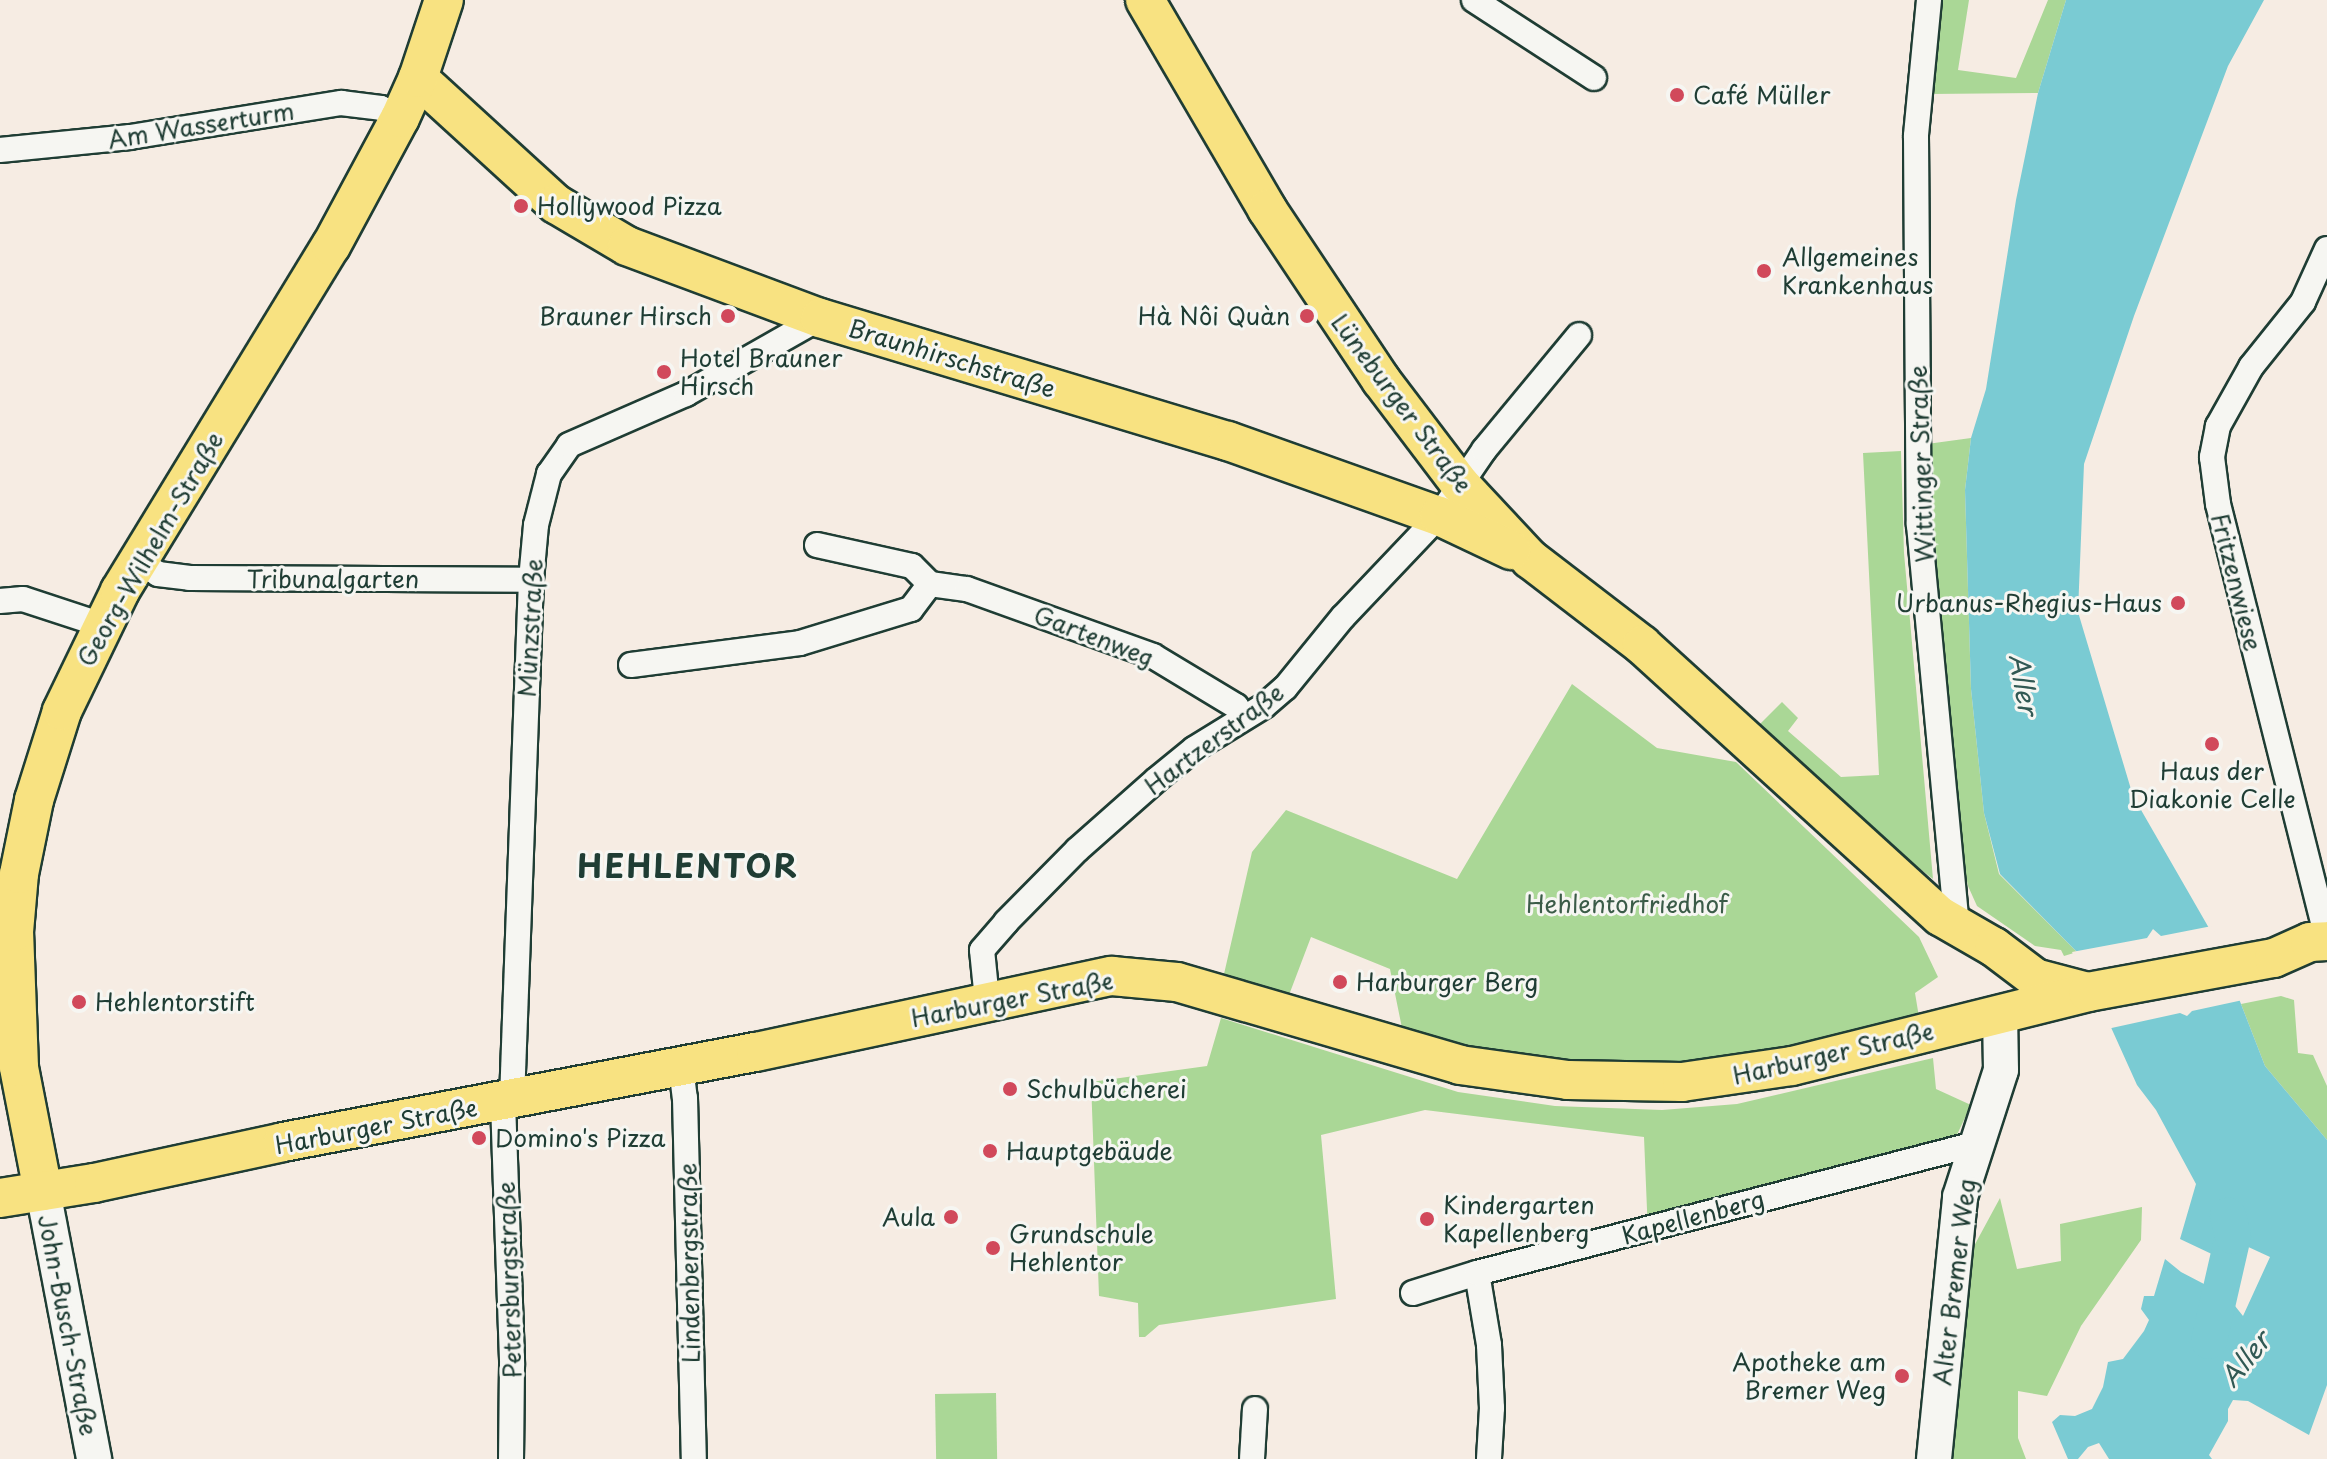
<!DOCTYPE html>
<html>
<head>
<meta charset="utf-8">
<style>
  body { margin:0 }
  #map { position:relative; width:2327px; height:1459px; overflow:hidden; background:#f6ece3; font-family:"Playpen Sans",sans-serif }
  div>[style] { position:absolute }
  .green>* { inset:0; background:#aad796; transform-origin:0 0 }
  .water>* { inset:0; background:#7acbd3 }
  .pier>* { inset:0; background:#f6ece3 }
  .river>* { height:36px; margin:-18px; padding:0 18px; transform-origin:18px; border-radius:18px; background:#7acbd3 }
  .roads { filter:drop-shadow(2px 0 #1f3d34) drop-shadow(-2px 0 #1f3d34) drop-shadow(0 2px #1f3d34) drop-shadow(0 -2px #1f3d34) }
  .street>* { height:24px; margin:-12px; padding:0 12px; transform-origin:12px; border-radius:12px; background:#f6f6f2 }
  .secondary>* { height:34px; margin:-17px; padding:0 17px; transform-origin:17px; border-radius:17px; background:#f6f6f2 }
  .primary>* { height:38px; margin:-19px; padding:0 19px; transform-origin:19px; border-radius:19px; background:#f8e281 }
  .dots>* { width:22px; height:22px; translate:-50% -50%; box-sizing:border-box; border:4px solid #f6f6f2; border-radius:50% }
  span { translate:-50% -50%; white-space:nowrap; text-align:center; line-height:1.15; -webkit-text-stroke:6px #f6f6f2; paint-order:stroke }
  .poi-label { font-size:24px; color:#1f3d34 }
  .left { translate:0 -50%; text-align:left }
  .right { translate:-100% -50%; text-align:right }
  .street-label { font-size:24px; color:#1f3d34 }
  .park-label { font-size:24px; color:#3b5c48 }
  .water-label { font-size:26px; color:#315954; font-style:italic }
  .district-label { font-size:32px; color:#1f3d34; font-weight:700; letter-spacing:2px }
</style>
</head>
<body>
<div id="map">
  <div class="green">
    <div style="clip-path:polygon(1942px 0,1969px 0,1958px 70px,2016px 78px,2048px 0,2066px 0,2038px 93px,1930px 94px)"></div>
    <div style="clip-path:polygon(1971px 438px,1965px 490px,1971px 689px,1984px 813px,1999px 874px,2077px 952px,2064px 956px,2061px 950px,2035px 946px,1977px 906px,1968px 886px,1963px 862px,1929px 519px,1927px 444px)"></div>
    <div style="clip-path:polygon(1901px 451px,1904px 553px,1933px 879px,1868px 829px,1757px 727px,1782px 702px,1798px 718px,1788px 731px,1841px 777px,1879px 775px,1863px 453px)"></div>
    <div style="clip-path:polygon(1572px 684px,1657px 748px,1736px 762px,1919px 937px,1938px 977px,1915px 993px,1920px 1023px,1691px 1066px,1577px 1063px,1476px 1050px,1402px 1028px,1390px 969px,1311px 937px,1289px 995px,1224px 974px,1252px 852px,1286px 810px,1457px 879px)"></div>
    <div style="clip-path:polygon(2281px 996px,2294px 1000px,2298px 1053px,2313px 1055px,2327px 1086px,2327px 1140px,2265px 1066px,2241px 1004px)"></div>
    <div style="clip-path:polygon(1221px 1018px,1458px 1092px,1555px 1106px,1662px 1110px,1737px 1104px,1933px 1058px,1936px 1089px,1971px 1105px,1946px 1158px,1648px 1234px,1644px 1137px,1425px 1110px,1321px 1135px,1336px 1299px,1159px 1325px,1145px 1337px,1139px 1337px,1138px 1303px,1099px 1296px,1091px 1082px,1207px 1066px)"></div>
    <div style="clip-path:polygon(2000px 1198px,2017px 1269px,2061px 1261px,2060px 1224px,2142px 1207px,2141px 1240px,2081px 1326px,2047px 1396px,2018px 1391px,2018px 1438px,2026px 1459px,1950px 1459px,1967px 1259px)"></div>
    <div style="left:996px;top:1393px;width:66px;height:61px;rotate:89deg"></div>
  </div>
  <div class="water">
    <div style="clip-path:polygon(2066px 0,2264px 0,2228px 66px,2134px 316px,2084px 464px,2078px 612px,2133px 796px,2217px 942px,2265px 1066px,2327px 1140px,2327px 1385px,2309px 1435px,2248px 1401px,2233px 1400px,2228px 1409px,2228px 1421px,2209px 1455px,2212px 1459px,2109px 1459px,2099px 1443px,2088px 1447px,2078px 1459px,2068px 1459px,2052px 1422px,2060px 1415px,2075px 1416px,2092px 1409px,2103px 1387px,2108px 1362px,2123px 1359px,2144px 1331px,2149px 1320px,2141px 1309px,2144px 1296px,2154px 1296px,2165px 1259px,2181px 1272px,2227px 1296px,2243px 1316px,2270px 1257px,2244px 1245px,2235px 1265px,2180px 1239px,2196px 1184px,2156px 1110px,2137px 1085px,2077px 952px,2000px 874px,1984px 813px,1971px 689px,1965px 490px,1971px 438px,1986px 389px,2016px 200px,2038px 93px)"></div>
  </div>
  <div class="pier">
    <div style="clip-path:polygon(2212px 926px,2243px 1000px,2192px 1011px,2187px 1016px,2180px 1013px,2107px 1029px,2072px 952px,2147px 938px,2153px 929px,2161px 936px)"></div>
  </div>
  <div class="river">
    <div style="left:2209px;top:1341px;width:108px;rotate:-77.1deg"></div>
    <div style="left:2233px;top:1236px;width:21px;rotate:-104deg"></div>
  </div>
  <div class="roads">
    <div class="street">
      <div style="left:1474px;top:0;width:143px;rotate:33deg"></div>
      <div style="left:1929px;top:0;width:137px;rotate:95.5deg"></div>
      <div style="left:1916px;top:136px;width:389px;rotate:89.6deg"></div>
      <div style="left:1919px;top:525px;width:404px;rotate:84.6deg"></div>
      <div style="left:0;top:150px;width:131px;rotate:-5.7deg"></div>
      <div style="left:130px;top:137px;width:214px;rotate:-9.2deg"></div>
      <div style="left:341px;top:103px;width:40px;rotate:7.1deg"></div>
      <div style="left:381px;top:108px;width:21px;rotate:28deg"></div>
      <div style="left:2327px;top:249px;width:58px;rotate:114.4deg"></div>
      <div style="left:2303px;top:302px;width:83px;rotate:128.7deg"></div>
      <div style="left:2251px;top:367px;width:68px;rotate:119.2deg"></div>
      <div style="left:2218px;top:426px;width:32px;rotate:101deg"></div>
      <div style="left:2212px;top:457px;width:47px;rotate:82.7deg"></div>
      <div style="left:2218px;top:504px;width:447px;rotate:75.9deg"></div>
      <div style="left:817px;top:545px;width:97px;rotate:12.5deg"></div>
      <div style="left:912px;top:566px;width:25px;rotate:45deg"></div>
      <div style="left:930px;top:584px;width:37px;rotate:8deg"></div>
      <div style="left:967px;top:589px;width:198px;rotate:19.8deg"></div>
      <div style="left:1153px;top:656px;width:97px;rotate:31.1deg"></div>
      <div style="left:1236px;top:706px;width:14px;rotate:56deg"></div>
      <div style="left:139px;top:561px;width:23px;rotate:34deg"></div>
      <div style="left:158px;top:574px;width:32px;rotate:7deg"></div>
      <div style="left:190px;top:578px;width:341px;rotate:0.3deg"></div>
      <div style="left:0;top:601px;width:23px;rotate:-5deg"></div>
      <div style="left:23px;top:599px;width:83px;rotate:18.2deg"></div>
      <div style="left:631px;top:665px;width:170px;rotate:-7.4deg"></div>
      <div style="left:800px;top:643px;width:116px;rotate:-17deg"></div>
      <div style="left:911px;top:609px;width:31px;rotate:-53deg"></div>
      <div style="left:987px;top:1000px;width:50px;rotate:-95.7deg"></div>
      <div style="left:982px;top:950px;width:37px;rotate:-49deg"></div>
      <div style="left:1006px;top:922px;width:101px;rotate:-45.4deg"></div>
      <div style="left:1077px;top:850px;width:106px;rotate:-41.5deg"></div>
      <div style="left:1156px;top:780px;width:49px;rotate:-39.2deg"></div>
      <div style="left:1194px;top:749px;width:82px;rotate:-31.6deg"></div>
      <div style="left:1264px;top:706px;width:28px;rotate:-41deg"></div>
      <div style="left:1285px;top:688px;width:92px;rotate:-50.8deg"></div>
      <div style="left:1343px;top:617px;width:139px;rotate:-46.5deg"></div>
      <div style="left:1439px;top:516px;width:80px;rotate:-55.7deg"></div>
      <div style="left:1484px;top:450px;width:149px;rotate:-50.4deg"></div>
      <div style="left:681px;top:1067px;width:31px;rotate:83deg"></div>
      <div style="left:685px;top:1098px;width:361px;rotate:88.6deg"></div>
      <div style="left:512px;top:1100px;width:520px;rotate:-87.91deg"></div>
      <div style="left:531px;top:580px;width:55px;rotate:-84.8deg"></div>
      <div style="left:536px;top:525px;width:53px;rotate:-75.7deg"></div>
      <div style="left:549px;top:474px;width:35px;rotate:-55deg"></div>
      <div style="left:569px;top:445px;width:128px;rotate:-23.6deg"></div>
      <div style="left:686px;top:394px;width:154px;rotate:-29.6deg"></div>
      <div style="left:503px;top:1102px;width:263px;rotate:88deg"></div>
      <div style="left:512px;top:1365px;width:94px;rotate:90.6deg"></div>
      <div style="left:1477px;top:1273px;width:73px;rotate:80.5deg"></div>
      <div style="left:1489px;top:1345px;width:63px;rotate:87.3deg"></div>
      <div style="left:1492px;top:1408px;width:51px;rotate:93.4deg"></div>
      <div style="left:1413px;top:1293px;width:67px;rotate:-17.4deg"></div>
      <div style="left:1477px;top:1273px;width:514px;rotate:-14.52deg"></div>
      <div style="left:1252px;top:1459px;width:50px;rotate:-86.6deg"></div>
    </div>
    <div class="secondary">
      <div style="left:43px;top:1191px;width:273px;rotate:79.2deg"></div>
      <div style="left:1934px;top:1459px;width:263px;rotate:-84.3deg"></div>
      <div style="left:1960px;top:1197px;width:133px;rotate:-72.1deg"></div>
      <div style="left:2001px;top:1070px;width:56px;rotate:-91deg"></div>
    </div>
    <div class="primary">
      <div style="left:1145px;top:0;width:242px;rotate:59.7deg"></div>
      <div style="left:1267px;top:209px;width:206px;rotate:56.3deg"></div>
      <div style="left:1381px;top:380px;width:131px;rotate:52.8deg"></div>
      <div style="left:1460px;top:484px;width:103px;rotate:47deg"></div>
      <div style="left:1530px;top:559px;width:141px;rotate:37.5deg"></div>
      <div style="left:1642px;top:645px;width:403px;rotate:42.3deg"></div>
      <div style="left:1940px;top:916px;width:62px;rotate:29.9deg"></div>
      <div style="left:1994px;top:947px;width:51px;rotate:37.1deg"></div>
      <div style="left:2035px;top:978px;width:51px;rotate:14.9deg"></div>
      <div style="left:418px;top:78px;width:187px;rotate:42.4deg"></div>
      <div style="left:556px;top:204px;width:82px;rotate:30.6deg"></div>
      <div style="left:627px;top:246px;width:206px;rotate:20.5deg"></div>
      <div style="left:820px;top:318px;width:426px;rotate:16.8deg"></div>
      <div style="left:1228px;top:441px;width:224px;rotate:19.6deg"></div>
      <div style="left:1439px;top:516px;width:80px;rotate:25.3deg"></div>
      <div style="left:43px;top:1191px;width:126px;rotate:-101deg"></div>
      <div style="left:19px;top:1067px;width:135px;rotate:-92.1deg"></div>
      <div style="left:14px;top:932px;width:58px;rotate:-85.1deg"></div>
      <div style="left:19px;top:874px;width:76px;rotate:-78.5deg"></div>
      <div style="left:34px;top:800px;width:93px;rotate:-72.5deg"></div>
      <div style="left:62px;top:711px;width:133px;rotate:-64.2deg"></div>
      <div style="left:120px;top:591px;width:404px;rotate:-58.6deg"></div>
      <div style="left:331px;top:246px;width:145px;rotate:-61.7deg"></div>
      <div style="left:400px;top:118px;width:44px;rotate:-65.8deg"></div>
      <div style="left:418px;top:78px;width:82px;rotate:-71.6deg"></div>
      <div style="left:0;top:1198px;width:95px;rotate:-9.1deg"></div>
      <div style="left:94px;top:1183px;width:193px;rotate:-12.2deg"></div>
      <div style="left:283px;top:1142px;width:481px;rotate:-10.8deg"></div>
      <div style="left:756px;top:1052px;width:364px;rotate:-12.1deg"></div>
      <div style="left:1112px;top:976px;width:65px;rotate:5.3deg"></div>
      <div style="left:1177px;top:982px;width:295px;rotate:16.3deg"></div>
      <div style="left:1460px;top:1065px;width:109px;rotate:7.9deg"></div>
      <div style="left:1568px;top:1080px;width:114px;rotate:1deg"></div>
      <div style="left:1682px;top:1082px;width:111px;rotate:-8.3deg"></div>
      <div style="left:1792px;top:1066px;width:305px;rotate:-14deg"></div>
      <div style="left:2088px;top:992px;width:189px;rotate:-10.4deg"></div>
      <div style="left:2274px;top:958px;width:39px;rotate:-24deg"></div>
      <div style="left:2310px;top:942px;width:17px;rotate:-3deg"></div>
    </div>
  </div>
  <div class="dots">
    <div style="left:1677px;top:95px;background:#d1495b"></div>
    <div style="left:521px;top:206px;background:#d1495b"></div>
    <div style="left:1764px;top:271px;background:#d1495b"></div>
    <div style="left:728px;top:316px;background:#d1495b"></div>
    <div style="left:1307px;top:316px;background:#d1495b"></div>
    <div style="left:664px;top:372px;background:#d1495b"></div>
    <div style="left:2178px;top:603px;background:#d1495b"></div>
    <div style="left:2212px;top:744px;background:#d1495b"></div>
    <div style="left:1340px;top:982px;background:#d1495b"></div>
    <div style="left:79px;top:1002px;background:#d1495b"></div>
    <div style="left:1010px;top:1089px;background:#d1495b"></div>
    <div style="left:479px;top:1138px;background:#d1495b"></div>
    <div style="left:990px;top:1151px;background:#d1495b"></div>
    <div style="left:951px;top:1217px;background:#d1495b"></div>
    <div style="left:1427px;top:1219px;background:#d1495b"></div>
    <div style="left:993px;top:1248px;background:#d1495b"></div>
    <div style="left:1902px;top:1376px;background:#d1495b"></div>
  </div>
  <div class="poi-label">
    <span class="left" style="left:1693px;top:95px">Café Müller</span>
    <span class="left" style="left:537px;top:206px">Hollywood Pizza</span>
    <span class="left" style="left:1782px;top:271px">Allgemeines<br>Krankenhaus</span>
    <span class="right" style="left:712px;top:316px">Brauner Hirsch</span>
    <span class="right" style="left:1291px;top:316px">Hà Nôi Quàn</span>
    <span class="left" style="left:680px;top:372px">Hotel Brauner<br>Hirsch</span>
    <span class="right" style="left:2162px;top:603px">Urbanus-Rhegius-Haus</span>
    <span style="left:2212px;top:785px">Haus der<br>Diakonie Celle</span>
    <span class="left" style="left:1356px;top:982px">Harburger Berg</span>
    <span class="left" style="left:95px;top:1002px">Hehlentorstift</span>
    <span class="left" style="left:1026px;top:1089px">Schulbücherei</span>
    <span class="left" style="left:495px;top:1138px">Domino's Pizza</span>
    <span class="left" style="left:1006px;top:1151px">Hauptgebäude</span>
    <span class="left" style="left:1443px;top:1219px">Kindergarten<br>Kapellenberg</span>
    <span class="right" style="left:935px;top:1217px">Aula</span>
    <span class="left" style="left:1009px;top:1248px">Grundschule<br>Hehlentor</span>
    <span class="right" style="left:1886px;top:1376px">Apotheke am<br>Bremer Weg</span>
  </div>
  <div class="street-label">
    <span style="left:201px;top:125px;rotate:-9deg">Am Wasserturm</span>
    <span style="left:952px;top:358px;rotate:17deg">Braunhirschstraße</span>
    <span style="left:1402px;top:403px;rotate:53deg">Lüneburger Straße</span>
    <span style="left:1921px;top:464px;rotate:-92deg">Wittinger Straße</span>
    <span style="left:150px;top:549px;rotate:-60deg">Georg-Wilhelm-Straße</span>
    <span style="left:333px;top:579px">Tribunalgarten</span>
    <span style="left:2237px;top:582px;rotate:76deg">Fritzenwiese</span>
    <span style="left:530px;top:628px;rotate:-87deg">Münzstraße</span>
    <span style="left:1094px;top:636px;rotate:21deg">Gartenweg</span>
    <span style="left:1214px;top:739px;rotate:-37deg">Hartzerstraße</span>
    <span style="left:1012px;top:999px;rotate:-11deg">Harburger Straße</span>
    <span style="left:1833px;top:1053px;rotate:-13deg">Harburger Straße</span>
    <span style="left:376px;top:1126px;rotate:-11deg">Harburger Straße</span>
    <span style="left:1693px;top:1217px;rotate:-15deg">Kapellenberg</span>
    <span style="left:689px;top:1263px;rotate:-91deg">Lindenbergstraße</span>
    <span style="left:509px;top:1280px;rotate:-92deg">Petersburgstraße</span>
    <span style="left:1954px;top:1282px;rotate:-83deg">Alter Bremer Weg</span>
    <span style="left:68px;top:1325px;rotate:79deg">John-Busch-Straße</span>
  </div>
  <div class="park-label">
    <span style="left:1627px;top:904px">Hehlentorfriedhof</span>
  </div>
  <div class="water-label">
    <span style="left:2024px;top:684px;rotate:80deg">Aller</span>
    <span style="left:2245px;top:1359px;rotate:-51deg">Aller</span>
  </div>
  <div class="district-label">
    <span style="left:688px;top:865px">HEHLENTOR</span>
  </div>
</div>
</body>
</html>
